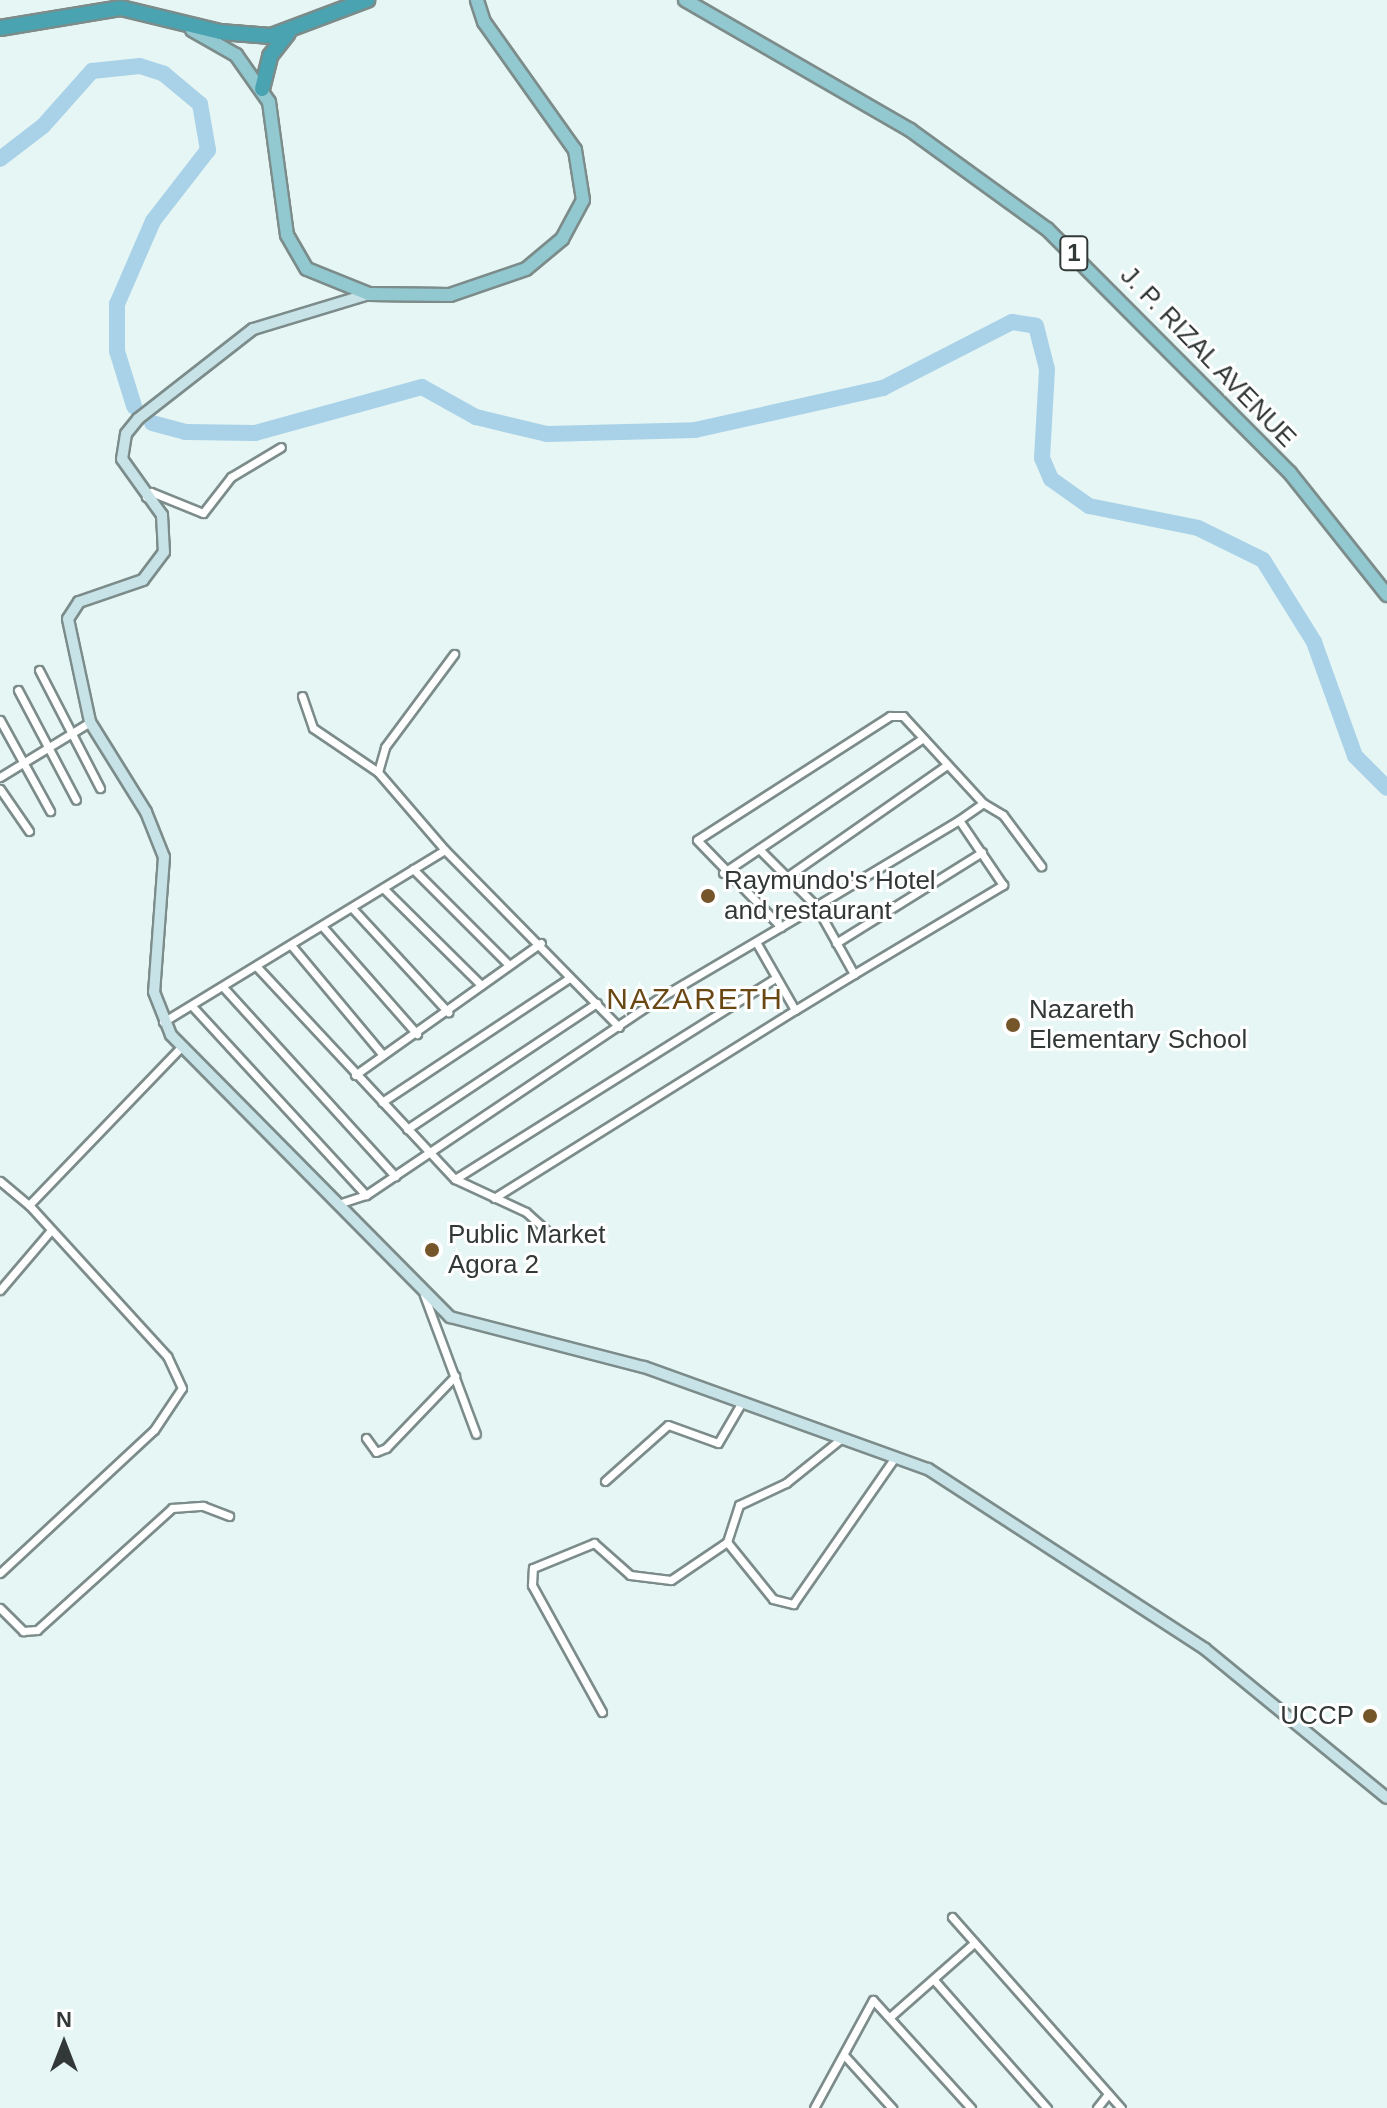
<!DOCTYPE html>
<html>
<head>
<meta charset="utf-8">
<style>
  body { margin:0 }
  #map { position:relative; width:1387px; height:2108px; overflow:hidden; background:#e6f6f4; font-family:Helvetica,sans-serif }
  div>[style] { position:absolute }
  .river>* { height:16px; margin:-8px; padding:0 8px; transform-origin:8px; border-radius:8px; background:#a9d2e8 }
  .roads { filter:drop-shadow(2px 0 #7c8c8a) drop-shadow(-2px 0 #7c8c8a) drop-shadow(0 2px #7c8c8a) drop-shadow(0 -2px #7c8c8a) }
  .street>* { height:7px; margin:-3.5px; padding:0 3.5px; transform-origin:3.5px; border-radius:3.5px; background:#fff }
  .secondary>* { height:10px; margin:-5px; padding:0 5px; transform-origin:5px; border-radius:5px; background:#c8e3e8 }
  .primary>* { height:12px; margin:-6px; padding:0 6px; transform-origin:6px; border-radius:6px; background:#92c8d0 }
  .highway>* { height:14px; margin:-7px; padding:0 7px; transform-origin:7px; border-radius:7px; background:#49a3b1 }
  .dots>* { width:22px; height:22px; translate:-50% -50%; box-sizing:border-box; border:4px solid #fff; border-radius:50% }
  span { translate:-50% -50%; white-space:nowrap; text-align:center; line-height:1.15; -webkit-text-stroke:6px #fff; paint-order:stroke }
  .shield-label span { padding:2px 6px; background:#fff; border:2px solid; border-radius:6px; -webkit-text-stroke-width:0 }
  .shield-label { font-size:24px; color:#323837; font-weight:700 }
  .street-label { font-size:26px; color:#323837 }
  .poi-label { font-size:26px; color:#323837 }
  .left { translate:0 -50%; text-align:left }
  .right { translate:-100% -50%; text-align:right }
  .quarter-label { font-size:30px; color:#6a4814; letter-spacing:2px }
  .north { position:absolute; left:24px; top:2004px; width:80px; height:80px; -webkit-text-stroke:6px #fff; paint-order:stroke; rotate:0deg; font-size:22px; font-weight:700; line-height:32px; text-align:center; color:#323837 }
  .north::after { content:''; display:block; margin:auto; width:28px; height:36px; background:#323837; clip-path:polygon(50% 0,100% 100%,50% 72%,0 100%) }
</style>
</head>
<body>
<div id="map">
  <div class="river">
    <div style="left:0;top:159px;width:54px;rotate:-37.5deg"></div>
    <div style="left:43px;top:126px;width:74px;rotate:-48.3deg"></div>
    <div style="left:92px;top:71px;width:48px;rotate:-5.9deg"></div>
    <div style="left:140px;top:66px;width:25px;rotate:18deg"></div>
    <div style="left:164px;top:74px;width:47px;rotate:39.8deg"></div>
    <div style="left:200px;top:104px;width:47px;rotate:80.1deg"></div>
    <div style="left:208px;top:150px;width:90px;rotate:127.8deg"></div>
    <div style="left:153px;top:221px;width:90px;rotate:113.4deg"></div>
    <div style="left:117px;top:304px;width:47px;rotate:90deg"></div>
    <div style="left:117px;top:351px;width:58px;rotate:72.8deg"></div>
    <div style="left:152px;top:423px;width:34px;rotate:15deg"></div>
    <div style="left:185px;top:432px;width:70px;rotate:0.8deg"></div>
    <div style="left:255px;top:433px;width:173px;rotate:-15.4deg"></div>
    <div style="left:422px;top:387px;width:62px;rotate:29.1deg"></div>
    <div style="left:476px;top:417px;width:73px;rotate:13.5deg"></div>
    <div style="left:547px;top:434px;width:148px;rotate:-1.5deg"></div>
    <div style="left:695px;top:430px;width:193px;rotate:-12.6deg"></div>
    <div style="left:883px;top:388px;width:145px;rotate:-27.1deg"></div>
    <div style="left:1012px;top:322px;width:24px;rotate:9deg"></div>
    <div style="left:1036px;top:326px;width:44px;rotate:75.7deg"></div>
    <div style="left:1047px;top:369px;width:89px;rotate:93.2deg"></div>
    <div style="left:1042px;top:458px;width:23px;rotate:67deg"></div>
    <div style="left:1051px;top:479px;width:47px;rotate:35.4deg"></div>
    <div style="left:1089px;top:506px;width:111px;rotate:11.4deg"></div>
    <div style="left:1198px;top:528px;width:72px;rotate:26.2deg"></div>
    <div style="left:1263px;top:560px;width:97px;rotate:58.1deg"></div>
    <div style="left:1314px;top:642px;width:121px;rotate:70.2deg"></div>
    <div style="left:1355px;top:756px;width:45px;rotate:45deg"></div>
  </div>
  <div class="roads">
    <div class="street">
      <div style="left:146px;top:497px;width:7px;rotate:-45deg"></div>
      <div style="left:151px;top:492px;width:56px;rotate:22deg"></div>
      <div style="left:203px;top:513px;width:46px;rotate:-52.1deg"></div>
      <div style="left:231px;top:477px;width:58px;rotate:-31deg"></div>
      <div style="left:39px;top:670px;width:133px;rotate:62.7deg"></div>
      <div style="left:18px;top:690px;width:124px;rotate:62.2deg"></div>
      <div style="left:302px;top:696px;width:34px;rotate:71deg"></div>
      <div style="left:313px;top:728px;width:78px;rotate:34.1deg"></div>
      <div style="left:0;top:720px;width:104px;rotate:61.2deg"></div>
      <div style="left:0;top:777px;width:105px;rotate:-31.4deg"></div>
      <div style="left:0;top:789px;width:51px;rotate:55.4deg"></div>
      <div style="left:983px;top:803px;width:23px;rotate:31deg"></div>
      <div style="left:1003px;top:815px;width:64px;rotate:53.3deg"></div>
      <div style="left:759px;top:849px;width:81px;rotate:45deg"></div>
      <div style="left:816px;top:906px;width:78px;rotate:60.8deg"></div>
      <div style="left:854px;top:974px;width:69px;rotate:148.6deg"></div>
      <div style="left:445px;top:850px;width:103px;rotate:-130.7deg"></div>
      <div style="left:378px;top:772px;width:26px;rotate:-74deg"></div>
      <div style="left:385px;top:747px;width:116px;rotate:-53.4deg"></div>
      <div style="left:413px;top:869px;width:134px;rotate:45deg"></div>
      <div style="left:723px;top:873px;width:241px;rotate:-34deg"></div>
      <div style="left:785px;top:878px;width:198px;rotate:-34.9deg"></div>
      <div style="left:383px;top:888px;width:138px;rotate:44.7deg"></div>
      <div style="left:352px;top:908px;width:142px;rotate:47.3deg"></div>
      <div style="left:322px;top:926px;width:144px;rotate:48.7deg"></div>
      <div style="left:836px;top:943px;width:172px;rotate:-31.9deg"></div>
      <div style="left:291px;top:945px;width:142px;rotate:50.1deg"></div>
      <div style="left:257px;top:967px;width:290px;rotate:47deg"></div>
      <div style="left:455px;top:1179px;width:78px;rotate:24.9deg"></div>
      <div style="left:526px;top:1212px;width:31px;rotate:42deg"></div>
      <div style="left:854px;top:974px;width:174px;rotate:-30.9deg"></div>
      <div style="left:1003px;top:885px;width:78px;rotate:-124.1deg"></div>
      <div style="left:223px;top:987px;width:256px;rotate:47.7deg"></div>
      <div style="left:192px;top:1006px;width:257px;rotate:47.4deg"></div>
      <div style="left:163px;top:1022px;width:330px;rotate:-31.4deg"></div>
      <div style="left:445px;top:850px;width:248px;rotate:45.5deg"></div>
      <div style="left:355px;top:1075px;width:228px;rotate:-35.4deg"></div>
      <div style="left:382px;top:1102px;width:224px;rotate:-33.5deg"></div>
      <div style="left:407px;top:1129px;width:228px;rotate:-33.6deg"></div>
      <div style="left:455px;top:1179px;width:379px;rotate:-32.1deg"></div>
      <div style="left:0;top:1181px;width:38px;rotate:40deg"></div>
      <div style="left:29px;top:1205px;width:219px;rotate:-46.1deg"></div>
      <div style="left:494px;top:1198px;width:355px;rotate:-32deg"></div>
      <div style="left:795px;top:1010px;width:78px;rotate:-119.8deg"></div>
      <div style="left:338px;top:1204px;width:29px;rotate:-18deg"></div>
      <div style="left:366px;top:1195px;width:352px;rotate:-33.9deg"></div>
      <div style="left:658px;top:999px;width:183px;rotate:-30.5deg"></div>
      <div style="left:816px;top:906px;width:167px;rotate:-31deg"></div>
      <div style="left:959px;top:820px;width:29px;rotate:-35deg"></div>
      <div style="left:983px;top:803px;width:118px;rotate:-132.6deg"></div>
      <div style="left:903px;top:716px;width:13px;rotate:180deg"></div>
      <div style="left:890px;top:716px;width:229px;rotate:147.3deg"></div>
      <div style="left:697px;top:840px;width:121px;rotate:46deg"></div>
      <div style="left:0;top:1290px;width:79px;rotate:-49.6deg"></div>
      <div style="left:424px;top:1295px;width:148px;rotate:69.5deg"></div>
      <div style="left:366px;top:1438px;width:17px;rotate:54deg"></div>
      <div style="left:376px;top:1452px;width:11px;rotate:-22deg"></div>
      <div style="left:386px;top:1448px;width:100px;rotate:-46.2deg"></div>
      <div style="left:605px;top:1481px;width:84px;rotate:-41.6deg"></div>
      <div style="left:668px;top:1425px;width:53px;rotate:19.8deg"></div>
      <div style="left:718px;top:1443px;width:48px;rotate:-59.7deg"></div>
      <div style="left:727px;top:1542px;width:73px;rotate:51.1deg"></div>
      <div style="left:773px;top:1599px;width:21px;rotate:14deg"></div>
      <div style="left:793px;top:1604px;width:179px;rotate:-55.2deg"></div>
      <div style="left:0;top:1573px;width:210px;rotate:-42.9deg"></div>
      <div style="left:154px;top:1430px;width:50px;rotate:-56.3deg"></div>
      <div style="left:182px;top:1388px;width:35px;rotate:-115deg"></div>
      <div style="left:167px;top:1356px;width:205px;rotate:-132.4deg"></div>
      <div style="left:0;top:1608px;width:33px;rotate:45deg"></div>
      <div style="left:23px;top:1631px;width:14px;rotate:-4deg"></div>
      <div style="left:37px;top:1630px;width:182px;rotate:-42.1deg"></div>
      <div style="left:172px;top:1508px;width:31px;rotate:-4deg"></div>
      <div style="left:203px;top:1506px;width:28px;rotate:21deg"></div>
      <div style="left:602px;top:1712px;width:145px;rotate:-118.9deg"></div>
      <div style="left:532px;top:1585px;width:17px;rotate:-87deg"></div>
      <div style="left:533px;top:1568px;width:66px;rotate:-22.3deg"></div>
      <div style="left:594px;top:1543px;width:48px;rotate:41.6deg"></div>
      <div style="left:630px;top:1575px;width:41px;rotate:7deg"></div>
      <div style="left:671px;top:1580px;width:68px;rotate:-34.2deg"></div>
      <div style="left:727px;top:1542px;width:39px;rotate:-72deg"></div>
      <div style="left:739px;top:1505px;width:52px;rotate:-25.1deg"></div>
      <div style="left:786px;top:1483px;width:72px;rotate:-38.8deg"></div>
      <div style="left:952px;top:1917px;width:255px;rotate:48.5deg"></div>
      <div style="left:934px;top:1980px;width:171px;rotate:48.6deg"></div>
      <div style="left:891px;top:2016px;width:111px;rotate:-41.3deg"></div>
      <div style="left:844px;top:2055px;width:72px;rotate:47.8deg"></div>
      <div style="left:814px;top:2108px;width:123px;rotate:-61.4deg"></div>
      <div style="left:873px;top:2000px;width:146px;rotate:47.8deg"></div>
      <div style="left:1097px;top:2108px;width:18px;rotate:-52deg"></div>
    </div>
    <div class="secondary">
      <div style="left:369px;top:294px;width:121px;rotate:163.2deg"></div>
      <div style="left:253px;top:329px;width:146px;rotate:142deg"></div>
      <div style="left:138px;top:419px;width:19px;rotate:129deg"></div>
      <div style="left:126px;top:434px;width:25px;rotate:99deg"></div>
      <div style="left:122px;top:459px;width:69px;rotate:54.5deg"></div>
      <div style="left:162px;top:515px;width:37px;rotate:87deg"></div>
      <div style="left:164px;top:552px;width:35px;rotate:127deg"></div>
      <div style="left:143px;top:580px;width:68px;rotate:161deg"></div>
      <div style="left:79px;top:602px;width:20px;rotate:123deg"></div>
      <div style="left:68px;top:619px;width:105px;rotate:77.9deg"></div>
      <div style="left:90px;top:722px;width:106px;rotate:58.1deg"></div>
      <div style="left:146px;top:812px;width:48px;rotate:68.2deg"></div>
      <div style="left:164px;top:857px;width:135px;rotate:94.2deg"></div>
      <div style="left:154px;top:992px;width:46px;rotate:68.4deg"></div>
      <div style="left:171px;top:1035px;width:397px;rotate:45.3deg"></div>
      <div style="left:450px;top:1317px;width:200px;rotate:14.5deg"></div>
      <div style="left:644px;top:1367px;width:302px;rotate:19.8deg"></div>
      <div style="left:928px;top:1469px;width:330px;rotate:33deg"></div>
      <div style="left:1205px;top:1649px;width:235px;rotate:39.3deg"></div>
    </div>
    <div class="primary">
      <div style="left:685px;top:0;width:260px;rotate:30deg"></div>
      <div style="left:910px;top:130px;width:169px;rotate:35.9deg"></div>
      <div style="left:1047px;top:229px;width:344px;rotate:45.1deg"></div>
      <div style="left:1290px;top:473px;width:156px;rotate:51.5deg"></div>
      <div style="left:192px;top:30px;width:51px;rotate:29.6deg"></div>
      <div style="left:236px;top:55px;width:57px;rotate:54.9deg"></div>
      <div style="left:269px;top:102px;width:134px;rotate:82.3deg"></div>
      <div style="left:287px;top:235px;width:39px;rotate:60deg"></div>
      <div style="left:307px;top:269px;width:67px;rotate:22deg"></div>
      <div style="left:369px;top:294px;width:81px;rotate:0.7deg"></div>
      <div style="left:450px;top:295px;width:80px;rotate:-18.9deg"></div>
      <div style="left:526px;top:269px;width:47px;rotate:-39.8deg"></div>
      <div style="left:562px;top:239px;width:44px;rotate:-61.7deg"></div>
      <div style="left:583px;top:200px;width:51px;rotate:-99.1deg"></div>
      <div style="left:575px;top:150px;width:157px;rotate:-125.4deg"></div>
      <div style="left:484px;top:22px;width:23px;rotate:-108deg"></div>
    </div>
    <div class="highway">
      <div style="left:0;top:28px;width:123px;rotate:-9.4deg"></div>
      <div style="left:121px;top:8px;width:102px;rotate:13.6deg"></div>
      <div style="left:220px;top:32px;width:51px;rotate:4.5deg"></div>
      <div style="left:271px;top:36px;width:103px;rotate:-20.6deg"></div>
      <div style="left:262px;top:89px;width:34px;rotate:-76deg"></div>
      <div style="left:270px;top:56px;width:29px;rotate:-52deg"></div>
    </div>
  </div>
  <div class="dots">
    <div style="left:708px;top:896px;background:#75562b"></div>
    <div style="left:1013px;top:1025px;background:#75562b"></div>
    <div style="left:432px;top:1250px;background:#75562b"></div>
    <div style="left:1370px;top:1716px;background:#75562b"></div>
  </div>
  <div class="shield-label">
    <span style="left:1074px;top:253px">1</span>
  </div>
  <div class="street-label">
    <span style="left:1208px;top:357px;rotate:46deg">J. P. RIZAL AVENUE</span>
  </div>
  <div class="poi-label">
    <span class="left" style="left:724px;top:896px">Raymundo's Hotel<br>and restaurant</span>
    <span class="left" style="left:1029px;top:1025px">Nazareth<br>Elementary School</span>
    <span class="left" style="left:448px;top:1250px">Public Market<br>Agora 2</span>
    <span class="right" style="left:1354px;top:1716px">UCCP</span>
  </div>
  <div class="quarter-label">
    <span style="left:695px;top:999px">NAZARETH</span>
  </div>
  <div class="north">N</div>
</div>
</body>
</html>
